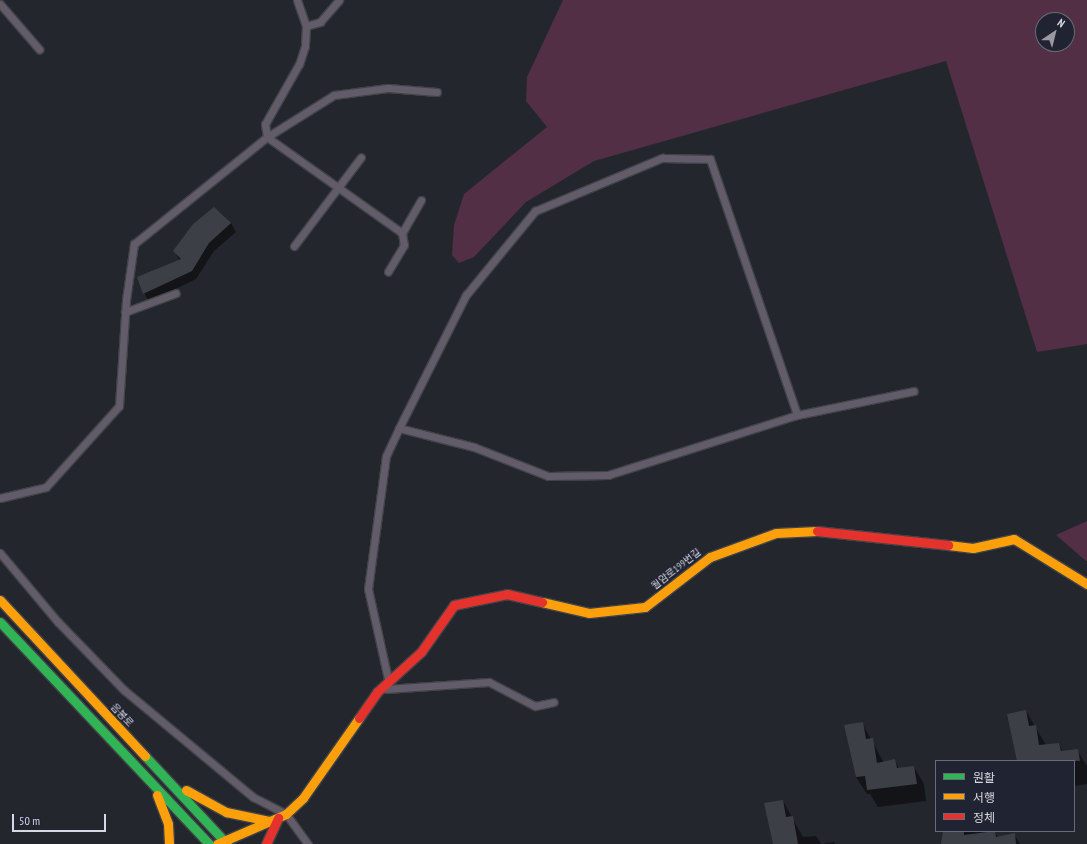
<!DOCTYPE html>
<html>
<head>
<meta charset="utf-8">
<style>
  body { margin:0 }
  #map { position:relative; width:1087px; height:844px; overflow:hidden; background:#24262d; font-family:"PT Sans Narrow","Noto Sans KR",sans-serif }
  div>[style] { position:absolute }
  .green>* { inset:0; background:#522f45 }
  .shadow>* { inset:0; background:#0007 }
  .building>* { inset:0; background:#3c4046 }
  .roads { filter:drop-shadow(1px 0 #414349) drop-shadow(-1px 0 #414349) drop-shadow(0 1px #414349) drop-shadow(0 -1px #414349) }
  .lane>* { height:7px; margin:-3.5px; padding:0 3.5px; transform-origin:3.5px; border-radius:3.5px; background:#625c68 }
  .fast>* { height:9px; margin:-4.5px; padding:0 4.5px; transform-origin:4.5px; border-radius:4.5px; background:#30b455 }
  .slow>* { height:9px; margin:-4.5px; padding:0 4.5px; transform-origin:4.5px; border-radius:4.5px; background:#ff9f0a }
  .jam>* { height:9px; margin:-4.5px; padding:0 4.5px; transform-origin:4.5px; border-radius:4.5px; background:#e5322d }
  span { translate:-50% -50%; white-space:nowrap; text-align:center; line-height:1.15; -webkit-text-stroke:3.5px #202331; paint-order:stroke }
  .street-label { font-size:10px; color:#d6d8e2 }
  .legend { position:absolute; left:935px; top:760px; width:140px; height:72px; box-sizing:border-box; background:#202331; border:1px solid #696b78; margin:0; padding:5px 7px; list-style:none; font-size:12px; color:#d6d8e2 }
  .legend li { display:flex; align-items:center; gap:8px; height:20px }
  .legend b { width:20px; border:1px solid #696b78 }
  .north { position:absolute; left:1035px; top:12px; width:40px; height:40px; box-sizing:border-box; background:#202331; border:1px solid #696b78; border-radius:50%; rotate:35deg; font-size:11px; font-weight:700; line-height:16px; text-align:center; color:#d6d8e2 }
  .north::after { content:''; display:block; margin:auto; width:14px; height:18px; background:#989aa3; clip-path:polygon(50% 0,100% 100%,50% 72%,0 100%) }
  .scale { position:absolute; left:12px; top:814px; width:94px; height:18px; box-sizing:border-box; border:2px solid #d6d8e2; border-top:0; padding-left:5px; font-size:12px; line-height:14px; white-space:nowrap; color:#d6d8e2; -webkit-text-stroke:3px #202331; paint-order:stroke }
</style>
</head>
<body>
<div id="map">
  <div class="green">
    <div style="clip-path:polygon(evenodd,563px 0,1087px 0,1087px 344px,1037px 352px,946px 61px,594px 161px,526px 202px,474px 257px,459px 263px,452px 255px,454px 225px,464px 194px,547px 127px,526px 101px,527px 77px,563px 0,1043px 20px,1067px 20px,1067px 44px,1043px 44px,1043px 20px)"></div>
    <div style="clip-path:polygon(1087px 521px,1087px 561px,1086px 561px,1056px 535px)"></div>
  </div>
  <div class="shadow">
    <div style="clip-path:polygon(231px 223px,236px 232px,214px 251px,196px 279px,149px 302px,144px 293px,180px 261px,174px 251px)"></div>
    <div style="clip-path:polygon(1026px 711px,1046px 745px,1059px 744px,1063px 752px,1077px 750px,1087px 766px,1087px 784px,1074px 786px,1074px 761px,1018px 761px)"></div>
    <div style="clip-path:polygon(862px 723px,884px 763px,895px 760px,899px 769px,914px 767px,924px 784px,926px 801px,878px 807px,870px 794px,867px 794px,856px 777px)"></div>
    <div style="clip-path:polygon(783px 801px,803px 837px,816px 836px,821px 844px,774px 844px)"></div>
    <div style="clip-path:polygon(944px 831px,994px 831px,998px 837px,1014px 834px,1020px 844px,947px 844px)"></div>
    <div style="clip-path:polygon(834px 842px,835px 844px,821px 844px)"></div>
  </div>
  <div class="building">
    <div style="clip-path:polygon(214px 207px,231px 223px,209px 243px,192px 271px,143px 294px,137px 277px,181px 259px,173px 251px,193px 224px)"></div>
    <div style="clip-path:polygon(1026px 710px,1029px 726px,1036px 725px,1039px 745px,1059px 743px,1061px 751px,1078px 749px,1080px 761px,1017px 761px,1007px 714px)"></div>
    <div style="clip-path:polygon(863px 722px,866px 739px,873px 738px,877px 763px,895px 759px,897px 768px,914px 766px,917px 784px,867px 790px,865px 776px,856px 777px,844px 725px)"></div>
    <div style="clip-path:polygon(783px 800px,786px 817px,793px 816px,798px 844px,773px 844px,764px 803px)"></div>
    <div style="clip-path:polygon(943px 831px,964px 831px,964px 835px,995px 831px,996px 837px,1015px 833px,1016px 844px,941px 844px)"></div>
  </div>
  <div class="roads">
    <div class="lane">
      <div style="left:297px;top:0;width:28px;rotate:71deg"></div>
      <div style="left:306px;top:26px;width:20px;rotate:93deg"></div>
      <div style="left:305px;top:46px;width:19px;rotate:108deg"></div>
      <div style="left:299px;top:64px;width:69px;rotate:119.5deg"></div>
      <div style="left:265px;top:124px;width:13px;rotate:81deg"></div>
      <div style="left:267px;top:137px;width:79px;rotate:-32.1deg"></div>
      <div style="left:334px;top:95px;width:54px;rotate:-7.4deg"></div>
      <div style="left:388px;top:88px;width:49px;rotate:4.7deg"></div>
      <div style="left:0;top:4px;width:60px;rotate:49.1deg"></div>
      <div style="left:306px;top:26px;width:15px;rotate:-16deg"></div>
      <div style="left:320px;top:22px;width:29px;rotate:-49deg"></div>
      <div style="left:402px;top:233px;width:38px;rotate:-60deg"></div>
      <div style="left:294px;top:246px;width:111px;rotate:-53deg"></div>
      <div style="left:125px;top:312px;width:54px;rotate:-20.4deg"></div>
      <div style="left:797px;top:415px;width:119px;rotate:-11.6deg"></div>
      <div style="left:0;top:498px;width:47px;rotate:-13.4deg"></div>
      <div style="left:46px;top:487px;width:109px;rotate:-48deg"></div>
      <div style="left:119px;top:406px;width:106px;rotate:-86.2deg"></div>
      <div style="left:126px;top:300px;width:57px;rotate:-81.9deg"></div>
      <div style="left:134px;top:244px;width:171px;rotate:-38.8deg"></div>
      <div style="left:267px;top:137px;width:166px;rotate:35.4deg"></div>
      <div style="left:402px;top:233px;width:12px;rotate:81deg"></div>
      <div style="left:404px;top:245px;width:31px;rotate:121deg"></div>
      <div style="left:0;top:553px;width:90px;rotate:50deg"></div>
      <div style="left:58px;top:622px;width:95px;rotate:45.9deg"></div>
      <div style="left:124px;top:690px;width:168px;rotate:39.7deg"></div>
      <div style="left:253px;top:797px;width:37px;rotate:27deg"></div>
      <div style="left:286px;top:814px;width:37px;rotate:54deg"></div>
      <div style="left:388px;top:679px;width:92px;rotate:-102.5deg"></div>
      <div style="left:368px;top:589px;width:134px;rotate:-82.3deg"></div>
      <div style="left:386px;top:456px;width:31px;rotate:-65deg"></div>
      <div style="left:399px;top:428px;width:149px;rotate:-63.3deg"></div>
      <div style="left:466px;top:295px;width:109px;rotate:-50.6deg"></div>
      <div style="left:535px;top:211px;width:138px;rotate:-22.7deg"></div>
      <div style="left:662px;top:158px;width:48px;rotate:1.2deg"></div>
      <div style="left:710px;top:159px;width:270px;rotate:71.2deg"></div>
      <div style="left:797px;top:415px;width:198px;rotate:162.4deg"></div>
      <div style="left:608px;top:475px;width:60px;rotate:179deg"></div>
      <div style="left:548px;top:476px;width:79px;rotate:-158.6deg"></div>
      <div style="left:474px;top:447px;width:77px;rotate:-165.8deg"></div>
      <div style="left:386px;top:689px;width:103px;rotate:-3.9deg"></div>
      <div style="left:489px;top:682px;width:52px;rotate:27.6deg"></div>
      <div style="left:535px;top:706px;width:19px;rotate:-12deg"></div>
    </div>
    <div class="fast">
      <div style="left:0;top:622px;width:305px;rotate:46.7deg"></div>
      <div style="left:145px;top:756px;width:120px;rotate:47deg"></div>
    </div>
    <div class="slow">
      <div style="left:948px;top:545px;width:25px;rotate:7deg"></div>
      <div style="left:973px;top:548px;width:42px;rotate:-12.4deg"></div>
      <div style="left:1014px;top:539px;width:86px;rotate:31.7deg"></div>
      <div style="left:0;top:600px;width:213px;rotate:47.1deg"></div>
      <div style="left:542px;top:602px;width:48px;rotate:13.2deg"></div>
      <div style="left:589px;top:613px;width:56px;rotate:-6.1deg"></div>
      <div style="left:645px;top:607px;width:82px;rotate:-37.6deg"></div>
      <div style="left:710px;top:557px;width:70px;rotate:-20deg"></div>
      <div style="left:776px;top:533px;width:41px;rotate:-2.8deg"></div>
      <div style="left:186px;top:790px;width:46px;rotate:28.8deg"></div>
      <div style="left:226px;top:812px;width:45px;rotate:11.6deg"></div>
      <div style="left:157px;top:795px;width:31px;rotate:69deg"></div>
      <div style="left:168px;top:824px;width:20px;rotate:87deg"></div>
      <div style="left:217px;top:844px;width:75px;rotate:-23.5deg"></div>
      <div style="left:286px;top:814px;width:23px;rotate:-43deg"></div>
      <div style="left:303px;top:798px;width:98px;rotate:-55deg"></div>
    </div>
    <div class="jam">
      <div style="left:817px;top:531px;width:132px;rotate:6.1deg"></div>
      <div style="left:359px;top:718px;width:32px;rotate:-55deg"></div>
      <div style="left:377px;top:692px;width:59px;rotate:-42.3deg"></div>
      <div style="left:421px;top:652px;width:57px;rotate:-54.9deg"></div>
      <div style="left:454px;top:605px;width:54px;rotate:-11.7deg"></div>
      <div style="left:507px;top:594px;width:36px;rotate:13deg"></div>
      <div style="left:266px;top:844px;width:29px;rotate:-65deg"></div>
    </div>
  </div>
  <div class="street-label">
    <span style="left:676px;top:569px;rotate:-38deg">월암로199번길</span>
    <span style="left:122px;top:715px;rotate:47deg">음봉로</span>
  </div>
  <ul class="legend">
  <li><b style="height:5px;background:#30b455"></b>원활</li>
  <li><b style="height:5px;background:#ff9f0a"></b>서행</li>
  <li><b style="height:5px;background:#e5322d"></b>정체</li>
  </ul>
  <div class="north">N</div>
  <div class="scale">50 m</div>
</div>
</body>
</html>
